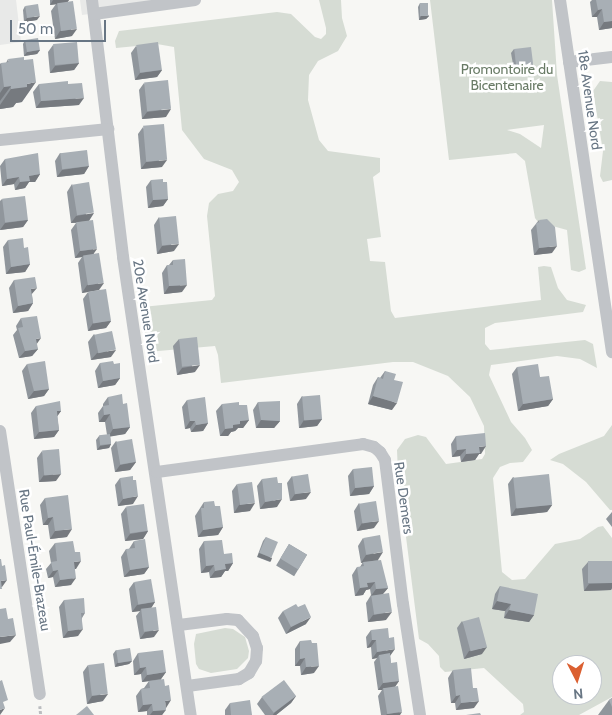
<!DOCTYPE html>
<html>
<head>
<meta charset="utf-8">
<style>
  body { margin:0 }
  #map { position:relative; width:612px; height:715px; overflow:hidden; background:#f7f7f4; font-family:Cabin,sans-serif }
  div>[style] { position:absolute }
  .built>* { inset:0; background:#e8e9e8 }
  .green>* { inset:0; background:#d6dcd4 }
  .path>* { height:2.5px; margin-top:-1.25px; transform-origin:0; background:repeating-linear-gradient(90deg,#bbbdc0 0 2.5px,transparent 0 5px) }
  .minor>* { height:12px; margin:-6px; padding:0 6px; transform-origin:6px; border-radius:6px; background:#c1c4c8 }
  .wall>* { inset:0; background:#90969c; transform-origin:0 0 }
  .shaded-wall>* { inset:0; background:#767a7f; transform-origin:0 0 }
  .building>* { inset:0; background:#a8afb5; transform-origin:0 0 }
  span { translate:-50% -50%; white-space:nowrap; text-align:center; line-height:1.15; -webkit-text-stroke:5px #fff; paint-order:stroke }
  .park-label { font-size:14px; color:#697b66 }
  .street-label { font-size:14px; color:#687684 }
  .north { position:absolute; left:552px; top:655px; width:50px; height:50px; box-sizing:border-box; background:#fff; border:1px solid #c3c8ce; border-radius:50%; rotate:175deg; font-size:14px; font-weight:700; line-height:20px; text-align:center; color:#687684 }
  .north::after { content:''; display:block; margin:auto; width:18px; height:22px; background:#db6031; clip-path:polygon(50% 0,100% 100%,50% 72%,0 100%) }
  .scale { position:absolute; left:10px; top:20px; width:96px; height:22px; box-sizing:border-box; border:2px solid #687684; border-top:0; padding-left:6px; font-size:15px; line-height:18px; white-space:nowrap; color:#687684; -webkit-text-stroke:4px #fff; paint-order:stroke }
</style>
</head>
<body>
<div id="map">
  <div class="built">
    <div style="clip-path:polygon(0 0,16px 0,21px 42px,0 45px)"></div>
    <div style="clip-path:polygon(80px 0,195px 0,82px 15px)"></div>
  </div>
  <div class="green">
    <div style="clip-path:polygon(evenodd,319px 0,341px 0,342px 18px,347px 36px,338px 51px,318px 61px,309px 75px,308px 100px,319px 140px,328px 151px,380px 158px,380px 172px,373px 177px,381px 237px,367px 239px,370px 261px,385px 262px,391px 311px,395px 318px,541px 300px,538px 267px,544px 266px,551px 267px,558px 288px,567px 300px,586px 305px,583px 312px,495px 323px,485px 328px,485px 344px,490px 350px,585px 340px,593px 344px,597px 368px,580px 359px,557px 356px,491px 365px,489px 375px,511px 422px,525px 438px,532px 450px,523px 462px,510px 463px,500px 467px,493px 478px,502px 572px,512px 580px,525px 579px,555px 544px,580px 539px,598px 527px,603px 526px,612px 538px,612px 697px,579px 715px,520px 715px,524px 712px,523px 704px,484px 668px,445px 672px,440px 667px,439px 656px,428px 644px,419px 639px,398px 474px,397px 450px,405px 439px,418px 435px,426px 437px,446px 464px,482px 459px,485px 454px,484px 426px,470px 397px,448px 376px,413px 362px,393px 362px,221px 383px,218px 355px,215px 346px,147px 352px,142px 307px,212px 300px,215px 296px,207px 216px,209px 203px,218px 194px,233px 191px,239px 182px,232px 170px,204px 159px,182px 130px,174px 47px,157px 44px,116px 48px,115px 41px,119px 31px,277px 12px,291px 14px,315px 37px,321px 39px,326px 34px,326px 28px,319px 0,562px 665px,592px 665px,592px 695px,562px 695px,562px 665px)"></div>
    <div style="clip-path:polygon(evenodd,430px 0,552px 0,557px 75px,586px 269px,579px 272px,571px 270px,567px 230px,538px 222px,535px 218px,525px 161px,516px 153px,449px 160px,430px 0,544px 125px,541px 148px,520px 134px,507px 130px,544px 125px)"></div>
    <div style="clip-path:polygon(600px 81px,612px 82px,612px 180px,603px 182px,600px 176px,603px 151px,593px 91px)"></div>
    <div style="clip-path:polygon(612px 425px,612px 510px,610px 510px,586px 482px,563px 464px,550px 460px,559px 454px,604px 436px)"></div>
    <div style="clip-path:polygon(225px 628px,233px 629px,245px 637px,249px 651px,248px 658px,237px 669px,211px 673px,199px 669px,196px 664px,194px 644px,196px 634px)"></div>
  </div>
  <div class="path">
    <div style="left:40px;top:706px;width:9px;rotate:84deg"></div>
  </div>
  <div class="minor">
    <div style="left:92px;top:0;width:259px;rotate:83.1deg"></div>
    <div style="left:123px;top:257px;width:463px;rotate:81.6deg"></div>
    <div style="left:560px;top:0;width:356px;rotate:81.6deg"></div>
    <div style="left:94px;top:14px;width:102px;rotate:-7.9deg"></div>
    <div style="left:569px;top:62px;width:43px;rotate:-6.6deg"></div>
    <div style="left:0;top:140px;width:109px;rotate:-5.8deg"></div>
    <div style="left:0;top:431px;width:266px;rotate:81.4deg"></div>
    <div style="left:157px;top:472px;width:208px;rotate:-7.7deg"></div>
    <div style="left:363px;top:444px;width:11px;rotate:15deg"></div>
    <div style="left:374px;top:447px;width:8px;rotate:40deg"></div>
    <div style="left:380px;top:452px;width:9px;rotate:58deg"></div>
    <div style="left:385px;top:460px;width:145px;rotate:82.9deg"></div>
    <div style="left:403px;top:604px;width:112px;rotate:81.3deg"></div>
    <div style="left:179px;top:625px;width:48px;rotate:-7.1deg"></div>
    <div style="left:227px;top:619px;width:11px;rotate:5deg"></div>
    <div style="left:238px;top:620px;width:22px;rotate:47deg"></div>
    <div style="left:253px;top:636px;width:13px;rotate:72deg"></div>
    <div style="left:257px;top:648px;width:13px;rotate:94deg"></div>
    <div style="left:256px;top:661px;width:14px;rotate:120deg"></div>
    <div style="left:249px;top:673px;width:12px;rotate:149deg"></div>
    <div style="left:239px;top:679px;width:52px;rotate:172.3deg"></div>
  </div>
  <div class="wall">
    <div style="clip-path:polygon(50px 0,69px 0,67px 2px,72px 36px,55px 39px,51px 11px,56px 4px,50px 5px)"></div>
    <div style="clip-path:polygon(592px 0,612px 0,612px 28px,599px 30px,597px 17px,592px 17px,590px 2px)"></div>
    <div style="clip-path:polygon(420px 3px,429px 16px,426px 19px,419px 20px,418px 7px)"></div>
    <div style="clip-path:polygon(25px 6px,37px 20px,24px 22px,23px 10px)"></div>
    <div style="clip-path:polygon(25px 40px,40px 50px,37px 54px,24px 56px,23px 44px)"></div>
    <div style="clip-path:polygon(53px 45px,79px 63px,74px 70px,50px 73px,48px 52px)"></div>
    <div style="clip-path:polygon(136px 46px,162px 70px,157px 77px,135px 80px,131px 53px)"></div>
    <div style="clip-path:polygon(514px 49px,533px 64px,531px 68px,514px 70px,511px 53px)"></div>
    <div style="clip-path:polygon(8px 59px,22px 102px,16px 103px,13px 107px,0 109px,0 64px,1px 63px,6px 63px)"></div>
    <div style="clip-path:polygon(144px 83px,166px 117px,142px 119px,139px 90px)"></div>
    <div style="clip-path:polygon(39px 84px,68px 84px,79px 105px,36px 108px,33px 92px)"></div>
    <div style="clip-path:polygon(143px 127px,162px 167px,141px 169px,138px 134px)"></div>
    <div style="clip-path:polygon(60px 153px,89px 166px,84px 174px,57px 177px,55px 161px)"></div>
    <div style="clip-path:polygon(5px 159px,40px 174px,35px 182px,29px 182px,25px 188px,15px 190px,14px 184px,2px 186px,0 166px)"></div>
    <div style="clip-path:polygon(151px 180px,163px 182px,168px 199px,163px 206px,148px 208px,146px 187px)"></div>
    <div style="clip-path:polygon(72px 184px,89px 221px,99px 290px,82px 293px,78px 263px,82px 257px,75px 258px,71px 230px,76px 223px,71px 223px,67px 192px)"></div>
    <div style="clip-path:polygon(2px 199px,28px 220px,23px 227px,0 230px,0 201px)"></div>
    <div style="clip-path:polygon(159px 217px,174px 251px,157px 254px,154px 225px)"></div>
    <div style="clip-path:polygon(539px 220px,552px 253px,534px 255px,531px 230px)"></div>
    <div style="clip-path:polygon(8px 240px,24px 248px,30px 264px,25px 272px,6px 274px,3px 247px)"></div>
    <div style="clip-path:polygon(173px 260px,182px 292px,164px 294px,162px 273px,167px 265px,169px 265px)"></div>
    <div style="clip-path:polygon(14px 280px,32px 295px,33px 303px,28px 311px,13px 313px,9px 288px)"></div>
    <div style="clip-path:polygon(88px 292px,111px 321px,106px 328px,88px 331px,83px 299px)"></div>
    <div style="clip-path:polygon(21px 318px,38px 349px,32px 356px,19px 358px,13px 335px,17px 330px,16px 326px)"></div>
    <div style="clip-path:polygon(94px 334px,111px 357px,91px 360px,88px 342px)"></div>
    <div style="clip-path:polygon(179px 339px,195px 372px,177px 375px,173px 346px)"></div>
    <div style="clip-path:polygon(100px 363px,114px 364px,120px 378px,115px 385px,98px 388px,95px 371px)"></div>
    <div style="clip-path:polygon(27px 364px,49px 389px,44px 396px,28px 399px,22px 371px)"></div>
    <div style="clip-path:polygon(517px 367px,540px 377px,553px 399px,548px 406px,518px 411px,512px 374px)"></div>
    <div style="clip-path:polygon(385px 371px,394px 380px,392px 410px,368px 404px,373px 385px,378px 377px,380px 378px)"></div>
    <div style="clip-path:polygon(302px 396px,322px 419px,317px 426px,299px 428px,297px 404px)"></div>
    <div style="clip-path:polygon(108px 397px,123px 404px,130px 427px,125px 434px,110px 436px,111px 444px,109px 448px,97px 450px,96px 440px,99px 436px,107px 435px,105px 422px,99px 422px,98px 413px,103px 406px,103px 404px)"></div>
    <div style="clip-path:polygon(187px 400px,208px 423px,203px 431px,191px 432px,190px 428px,185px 429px,182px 407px)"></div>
    <div style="clip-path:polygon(258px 402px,280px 421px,274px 428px,256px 428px,253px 410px)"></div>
    <div style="clip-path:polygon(222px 404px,239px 405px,249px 420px,243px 428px,238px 428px,235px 431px,231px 432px,228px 436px,220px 436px,216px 411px)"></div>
    <div style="clip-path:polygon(36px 406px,61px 411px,57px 416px,59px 430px,54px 437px,34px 439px,31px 413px)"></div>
    <div style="clip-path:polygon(456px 436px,481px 454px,479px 454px,475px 460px,461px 462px,460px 456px,452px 457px,451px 444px)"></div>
    <div style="clip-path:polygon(116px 441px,136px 462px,130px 470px,115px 472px,111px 448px)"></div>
    <div style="clip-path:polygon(42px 451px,56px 481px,39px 482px,37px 458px)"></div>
    <div style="clip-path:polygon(353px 469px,374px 486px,369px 494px,350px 496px,348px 476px)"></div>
    <div style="clip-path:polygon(292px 476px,306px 499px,290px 501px,287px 483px)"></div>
    <div style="clip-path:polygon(513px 477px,552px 505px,547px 512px,511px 516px,508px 484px)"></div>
    <div style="clip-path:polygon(120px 478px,133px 480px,133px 504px,118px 506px,115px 485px)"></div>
    <div style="clip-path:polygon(262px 479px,277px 507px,260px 509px,257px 486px)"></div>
    <div style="clip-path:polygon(237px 484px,250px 511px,234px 513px,232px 491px)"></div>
    <div style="clip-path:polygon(45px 498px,67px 537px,50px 539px,48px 525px,43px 525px,40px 505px)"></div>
    <div style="clip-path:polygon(204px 502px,215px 506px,223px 527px,218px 535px,198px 537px,195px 516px)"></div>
    <div style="clip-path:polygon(359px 503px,374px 528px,357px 531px,354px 511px)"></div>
    <div style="clip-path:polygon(126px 507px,148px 531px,143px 539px,125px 541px,121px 514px)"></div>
    <div style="clip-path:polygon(612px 512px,612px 527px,606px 519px)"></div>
    <div style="clip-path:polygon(266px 537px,270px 562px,257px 557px,263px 541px)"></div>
    <div style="clip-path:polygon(363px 538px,378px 560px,388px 588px,383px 594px,386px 620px,368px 622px,366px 603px,371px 595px,370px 589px,366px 590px,363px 595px,355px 596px,352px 575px,357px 567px,360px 567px,363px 562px,361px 563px,358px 546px)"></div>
    <div style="clip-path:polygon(134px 541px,149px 567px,144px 574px,124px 577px,121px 557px,126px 549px,129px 549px)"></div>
    <div style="clip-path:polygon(204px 541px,224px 554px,233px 563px,228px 571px,225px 571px,221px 577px,210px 578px,209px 572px,201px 573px,199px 549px)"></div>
    <div style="clip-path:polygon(55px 543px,76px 569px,75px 569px,71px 585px,55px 587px,53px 577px,48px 578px,46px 569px,51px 563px,49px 551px)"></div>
    <div style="left:289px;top:544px;width:21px;height:25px;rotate:31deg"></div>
    <div style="clip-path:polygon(612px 561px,612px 588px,611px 590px,584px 591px,582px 569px,588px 562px)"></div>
    <div style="clip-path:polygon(134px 582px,155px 602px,151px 607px,154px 637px,140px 639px,136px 616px,140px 611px,132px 612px,129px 589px)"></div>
    <div style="clip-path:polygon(500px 586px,534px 615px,529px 622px,504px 618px,505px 611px,492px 609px,495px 594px)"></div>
    <div style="clip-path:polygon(64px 600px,85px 613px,82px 618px,78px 636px,63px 638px,59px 607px)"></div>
    <div style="clip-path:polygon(283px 611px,306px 624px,286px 634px,278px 618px)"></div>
    <div style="clip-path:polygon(462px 621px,482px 654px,464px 659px,457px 628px)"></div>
    <div style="clip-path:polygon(371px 630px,390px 656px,391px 663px,399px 681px,395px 687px,400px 715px,381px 715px,378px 696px,382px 690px,378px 690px,374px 662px,377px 658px,372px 659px,371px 647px,367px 648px,366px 637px)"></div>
    <div style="clip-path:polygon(300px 641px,314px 673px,301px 675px,300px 666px,295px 666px,295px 649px)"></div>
    <div style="clip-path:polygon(116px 650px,132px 661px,129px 664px,115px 667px,113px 654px)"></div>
    <div style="clip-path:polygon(138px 653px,166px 672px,161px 679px,166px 708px,162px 715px,147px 715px,147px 711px,138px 712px,136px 696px,141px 689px,144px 688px,149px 681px,151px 681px,142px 682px,141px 674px,134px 675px,133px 661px)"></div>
    <div style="clip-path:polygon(88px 665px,103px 701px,87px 704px,83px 672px)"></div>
    <div style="clip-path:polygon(453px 670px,474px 708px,456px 710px,455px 703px,451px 703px,448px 678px)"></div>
    <div style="clip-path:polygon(296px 696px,291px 703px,276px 715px,265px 715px,257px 704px,262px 697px)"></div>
    <div style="clip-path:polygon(612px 698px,612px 715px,598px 715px,609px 700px)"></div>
    <div style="clip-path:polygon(230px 703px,252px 715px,225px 715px,225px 710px)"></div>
  </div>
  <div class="shaded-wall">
    <div style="clip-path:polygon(53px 0,69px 0,67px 3px,50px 5px)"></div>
    <div style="clip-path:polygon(602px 9px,597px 17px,592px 17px,598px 10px)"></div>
    <div style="clip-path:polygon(40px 16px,37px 20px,24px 22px,27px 18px)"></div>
    <div style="clip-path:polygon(421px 16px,429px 16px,426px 19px,419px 20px)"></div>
    <div style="clip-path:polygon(612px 21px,612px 28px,599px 30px,604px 22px)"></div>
    <div style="clip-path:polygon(77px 29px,72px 36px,55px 39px,60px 31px)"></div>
    <div style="clip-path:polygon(40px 50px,37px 54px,24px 56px,27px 52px)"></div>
    <div style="clip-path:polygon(79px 63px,74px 70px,50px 73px,55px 66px)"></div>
    <div style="clip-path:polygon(533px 64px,531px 68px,514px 70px,516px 67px)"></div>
    <div style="clip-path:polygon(162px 70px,157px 77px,135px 80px,140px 73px)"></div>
    <div style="clip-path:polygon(36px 82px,22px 102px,16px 103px,13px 107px,0 109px,0 105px,11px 89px,27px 84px)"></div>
    <div style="clip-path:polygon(11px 86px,0 101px,0 93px,4px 87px)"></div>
    <div style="clip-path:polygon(84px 98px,79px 105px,36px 108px,41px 101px)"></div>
    <div style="clip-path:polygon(171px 109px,166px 117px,142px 119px,147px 112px)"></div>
    <div style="clip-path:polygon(167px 160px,162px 167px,141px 169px,146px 162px)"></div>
    <div style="clip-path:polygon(89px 166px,84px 174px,57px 177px,62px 170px)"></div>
    <div style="clip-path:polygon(40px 174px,35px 182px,29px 182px,25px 188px,15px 190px,20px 182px,29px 176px)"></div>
    <div style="clip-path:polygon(19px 177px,14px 184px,2px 186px,7px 179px)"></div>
    <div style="clip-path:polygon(168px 199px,163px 206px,148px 208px,153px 200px)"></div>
    <div style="clip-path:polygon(94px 213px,89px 221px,71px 223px,76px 216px)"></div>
    <div style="clip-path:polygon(28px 220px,23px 227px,0 230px,5px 223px)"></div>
    <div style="clip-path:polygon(179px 244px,174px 251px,157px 254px,162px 246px)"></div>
    <div style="clip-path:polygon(557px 246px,552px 253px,534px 255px,539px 248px)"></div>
    <div style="clip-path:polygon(97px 249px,92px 256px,83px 256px,82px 257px,75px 258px,80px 251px)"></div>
    <div style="clip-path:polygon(30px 264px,25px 272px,6px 274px,11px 267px)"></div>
    <div style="clip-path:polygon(104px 283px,99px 290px,82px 293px,87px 285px)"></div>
    <div style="clip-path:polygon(187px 285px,182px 292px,164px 294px,169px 286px)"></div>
    <div style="clip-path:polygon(37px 288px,31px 295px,31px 289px)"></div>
    <div style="clip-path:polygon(33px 303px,28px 311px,13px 313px,18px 306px)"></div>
    <div style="clip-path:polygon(111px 321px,106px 328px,88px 331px,93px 323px)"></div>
    <div style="clip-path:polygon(41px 338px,36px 345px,36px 339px)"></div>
    <div style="clip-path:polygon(38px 349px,32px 356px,19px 358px,25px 351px)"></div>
    <div style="clip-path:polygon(116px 350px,111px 357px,91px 360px,97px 353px)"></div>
    <div style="clip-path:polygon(200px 365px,195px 372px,177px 375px,182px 368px)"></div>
    <div style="clip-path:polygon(120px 378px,115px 385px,98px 388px,103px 381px)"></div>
    <div style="clip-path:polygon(49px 389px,44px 396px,28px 399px,34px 391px)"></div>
    <div style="clip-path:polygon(373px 396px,397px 403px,392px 410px,368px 404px)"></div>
    <div style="clip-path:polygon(553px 399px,548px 406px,518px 411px,523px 404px)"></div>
    <div style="clip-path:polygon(57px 411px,61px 411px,56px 418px)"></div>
    <div style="clip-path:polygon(110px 414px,105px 422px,99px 422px,104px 415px)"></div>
    <div style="clip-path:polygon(322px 419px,317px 426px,299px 428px,304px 420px)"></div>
    <div style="clip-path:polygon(249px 420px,243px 428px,238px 428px,235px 431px,231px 432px,228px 436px,220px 436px,225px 429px,240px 421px)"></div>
    <div style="clip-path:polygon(261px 420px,280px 421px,274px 428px,256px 428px)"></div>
    <div style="clip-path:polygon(190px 421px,195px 421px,190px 428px,185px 429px)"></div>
    <div style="clip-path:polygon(208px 423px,203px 431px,191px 432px,196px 425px)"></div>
    <div style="clip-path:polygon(130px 427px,125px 434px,108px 437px,113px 429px)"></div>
    <div style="clip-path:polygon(59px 430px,54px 437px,34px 439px,39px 432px)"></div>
    <div style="clip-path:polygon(111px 444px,109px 448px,97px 450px,100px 446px)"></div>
    <div style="clip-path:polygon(486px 446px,481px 454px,479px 454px,475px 460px,461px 462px,466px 454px,479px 447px)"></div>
    <div style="clip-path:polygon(466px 449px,460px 456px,452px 457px,457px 450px)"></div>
    <div style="clip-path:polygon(136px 462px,130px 470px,115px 472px,120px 465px)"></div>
    <div style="clip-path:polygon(61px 474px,56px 481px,39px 482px,44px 475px)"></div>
    <div style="clip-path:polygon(374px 486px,369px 494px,350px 496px,355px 488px)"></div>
    <div style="clip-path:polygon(311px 492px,306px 499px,290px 501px,295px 494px)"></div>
    <div style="clip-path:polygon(138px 496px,133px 504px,118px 506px,123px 499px)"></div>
    <div style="clip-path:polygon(282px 499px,277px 507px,260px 509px,265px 502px)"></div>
    <div style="clip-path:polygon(255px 503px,250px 511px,234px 513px,239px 505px)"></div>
    <div style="clip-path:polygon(552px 505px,547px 512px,511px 516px,516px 508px)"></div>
    <div style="clip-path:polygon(53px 517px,48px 525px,43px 525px,48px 518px)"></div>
    <div style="clip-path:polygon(379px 521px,374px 528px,357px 531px,362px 523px)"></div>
    <div style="clip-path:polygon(223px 527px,218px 535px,198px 537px,203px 530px)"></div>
    <div style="clip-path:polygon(72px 529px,67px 537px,50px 539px,55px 531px)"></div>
    <div style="clip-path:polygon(148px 531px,143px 539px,125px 541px,130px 534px)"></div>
    <div style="clip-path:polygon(383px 552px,378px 560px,361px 563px,366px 555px)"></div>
    <div style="left:259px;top:553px;width:14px;height:4px;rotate:21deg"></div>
    <div style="clip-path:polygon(81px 561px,76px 569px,69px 569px,74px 562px)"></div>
    <div style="clip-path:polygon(233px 563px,228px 571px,225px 571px,221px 577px,210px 578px,215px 571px,225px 564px)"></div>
    <div style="clip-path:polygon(214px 565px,209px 572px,201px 573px,206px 566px)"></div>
    <div style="clip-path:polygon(149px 567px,144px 574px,124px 577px,130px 570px)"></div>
    <div style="clip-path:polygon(58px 570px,53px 577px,48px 578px,53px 571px)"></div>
    <div style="clip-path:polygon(76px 578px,71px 585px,55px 587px,60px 580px)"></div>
    <div style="clip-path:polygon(7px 580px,2px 587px,0 587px,1px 581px)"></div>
    <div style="clip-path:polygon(375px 582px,370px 589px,366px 590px,363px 595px,355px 596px,360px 588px,367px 583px)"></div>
    <div style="clip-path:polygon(612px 583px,612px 588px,611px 590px,584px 591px,589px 584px)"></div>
    <div style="clip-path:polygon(388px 588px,382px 595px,371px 596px,376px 589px)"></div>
    <div style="clip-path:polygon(497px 601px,511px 604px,505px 611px,492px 609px)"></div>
    <div style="clip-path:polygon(155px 602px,150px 610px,141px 609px,140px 611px,132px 612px,137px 605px)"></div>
    <div style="clip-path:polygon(509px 610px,534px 615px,529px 622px,504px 618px)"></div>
    <div style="clip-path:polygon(392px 612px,386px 620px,368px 622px,373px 615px)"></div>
    <div style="clip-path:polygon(311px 617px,306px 624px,286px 634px,291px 627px)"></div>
    <div style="clip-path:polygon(83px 629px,78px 636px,63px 638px,68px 631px)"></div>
    <div style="clip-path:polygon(159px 630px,154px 637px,140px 639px,145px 632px)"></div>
    <div style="clip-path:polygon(16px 635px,10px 642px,0 644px,0 637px)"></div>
    <div style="clip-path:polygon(372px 640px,376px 640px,371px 647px,367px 648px)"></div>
    <div style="clip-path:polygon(487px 647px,482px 654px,464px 659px,469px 651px)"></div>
    <div style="clip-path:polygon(395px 649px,390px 656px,379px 655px,377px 658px,372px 659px,377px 652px)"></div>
    <div style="clip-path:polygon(305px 658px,300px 666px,295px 666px,300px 659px)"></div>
    <div style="clip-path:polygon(132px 661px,129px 664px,115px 667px,117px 663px)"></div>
    <div style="clip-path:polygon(319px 666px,314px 673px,301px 675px,306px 667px)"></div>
    <div style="clip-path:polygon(146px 667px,141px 674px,134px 675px,140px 668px)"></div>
    <div style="clip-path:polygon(166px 672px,161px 679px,142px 682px,147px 675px)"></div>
    <div style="clip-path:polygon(399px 681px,394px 688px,383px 688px,382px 690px,378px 690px,383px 683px)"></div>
    <div style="clip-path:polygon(108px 694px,103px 701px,87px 704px,92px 696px)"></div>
    <div style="clip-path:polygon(460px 695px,455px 703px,451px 703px,456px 696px)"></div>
    <div style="clip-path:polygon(296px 696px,291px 703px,276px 715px,273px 715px,274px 713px)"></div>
    <div style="clip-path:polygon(171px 700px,166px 708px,165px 701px)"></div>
    <div style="clip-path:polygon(479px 701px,474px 708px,456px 710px,461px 703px)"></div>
    <div style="clip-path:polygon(152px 704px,147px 711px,138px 712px,143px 705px)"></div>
    <div style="clip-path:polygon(5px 708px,0 715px,0 710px)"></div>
    <div style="clip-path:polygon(166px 710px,162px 715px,150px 715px,153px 711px)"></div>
    <div style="clip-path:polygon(402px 712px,400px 715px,386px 715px,387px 714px)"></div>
  </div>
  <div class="building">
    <div style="clip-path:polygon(596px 0,612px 0,612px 21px,604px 22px,602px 9px,598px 10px)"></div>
    <div style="left:73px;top:1px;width:28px;height:16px;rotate:82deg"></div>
    <div style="left:420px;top:3px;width:8px;height:13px"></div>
    <div style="left:38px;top:4px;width:12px;height:13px;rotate:81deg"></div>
    <div style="left:38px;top:38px;width:12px;height:13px;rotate:81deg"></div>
    <div style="left:77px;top:42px;width:21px;height:24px;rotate:85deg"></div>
    <div style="left:158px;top:42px;width:28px;height:22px;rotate:82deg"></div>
    <div style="left:531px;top:47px;width:17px;height:17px;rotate:83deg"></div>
    <div style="clip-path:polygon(24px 57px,24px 60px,33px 59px,36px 82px,27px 84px,27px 87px,11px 89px,11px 86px,4px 87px,1px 63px,9px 62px,8px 59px)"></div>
    <div style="left:168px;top:80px;width:29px;height:24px;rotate:84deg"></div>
    <div style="clip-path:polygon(68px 81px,68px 84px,82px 83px,84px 98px,41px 101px,39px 84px)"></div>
    <div style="left:164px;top:124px;width:36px;height:21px;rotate:85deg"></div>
    <div style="left:87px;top:150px;width:16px;height:27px;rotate:83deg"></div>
    <div style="clip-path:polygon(38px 153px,40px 174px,29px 176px,30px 181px,20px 182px,19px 177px,7px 179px,5px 159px)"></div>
    <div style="clip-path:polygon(163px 179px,163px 182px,167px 182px,168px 199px,153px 200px,151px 180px)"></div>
    <div style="left:89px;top:182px;width:31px;height:17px;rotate:81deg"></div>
    <div style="left:25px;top:196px;width:24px;height:23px;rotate:83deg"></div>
    <div style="left:176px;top:216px;width:28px;height:17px;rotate:84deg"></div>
    <div style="clip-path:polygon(547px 219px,555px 227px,557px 246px,539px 248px,536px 223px,540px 222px,539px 220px)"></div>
    <div style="left:93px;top:220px;width:29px;height:17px;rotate:82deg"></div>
    <div style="clip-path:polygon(23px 238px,24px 248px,28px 247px,30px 264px,11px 267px,8px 240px)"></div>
    <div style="left:99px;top:253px;width:30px;height:16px;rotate:81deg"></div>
    <div style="clip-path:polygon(185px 259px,187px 285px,169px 286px,167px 265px,173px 265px,173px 260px)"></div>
    <div style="clip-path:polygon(35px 277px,37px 288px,31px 289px,33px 303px,18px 306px,14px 280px)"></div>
    <div style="left:106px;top:289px;width:32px;height:18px;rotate:81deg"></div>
    <div style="clip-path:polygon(37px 316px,41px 338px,36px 339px,38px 349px,25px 351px,18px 328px,23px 327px,21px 318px)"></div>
    <div style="left:112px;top:331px;width:19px;height:18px;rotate:78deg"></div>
    <div style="left:197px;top:337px;width:28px;height:18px;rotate:84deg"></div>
    <div style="clip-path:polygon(45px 361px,49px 389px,34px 391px,27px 364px)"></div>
    <div style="clip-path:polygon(113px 361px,114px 364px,120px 363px,120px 378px,103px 381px,100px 363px)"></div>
    <div style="clip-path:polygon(538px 364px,540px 377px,549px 376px,553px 399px,523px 404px,517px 367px)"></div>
    <div style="clip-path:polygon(385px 371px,396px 374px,394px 380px,403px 382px,397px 403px,373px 396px,378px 377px,383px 379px)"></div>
    <div style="clip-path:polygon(122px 394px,123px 404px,127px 403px,130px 427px,113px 429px,110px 414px,104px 415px,103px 406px,109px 405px,108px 397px)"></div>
    <div style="left:320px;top:395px;width:24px;height:18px;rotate:85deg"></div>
    <div style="clip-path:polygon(205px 397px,208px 423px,196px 425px,195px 421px,190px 421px,187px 400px)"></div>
    <div style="clip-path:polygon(60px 401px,61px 411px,57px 411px,59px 430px,39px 432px,36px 406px)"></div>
    <div style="clip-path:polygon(280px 401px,280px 421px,261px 420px,258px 402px)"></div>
    <div style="clip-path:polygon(239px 402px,239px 405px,247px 405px,249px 420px,240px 421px,240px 424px,233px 425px,233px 428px,225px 429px,222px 404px)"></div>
    <div style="clip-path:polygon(485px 433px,486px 446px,479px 447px,480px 453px,466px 454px,466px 449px,457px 450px,456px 436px)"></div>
    <div style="left:110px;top:434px;width:10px;height:11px;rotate:84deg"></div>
    <div style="left:132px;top:439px;width:23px;height:16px;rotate:80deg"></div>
    <div style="left:59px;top:449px;width:25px;height:17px;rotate:85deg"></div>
    <div style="left:372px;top:467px;width:19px;height:19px;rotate:84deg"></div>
    <div style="left:308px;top:474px;width:18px;height:16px;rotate:81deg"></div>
    <div style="left:549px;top:474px;width:31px;height:36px;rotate:84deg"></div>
    <div style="clip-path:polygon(133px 476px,133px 480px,136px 480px,138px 496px,123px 499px,120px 478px)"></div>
    <div style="clip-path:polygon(277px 477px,278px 483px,282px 483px,282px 499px,265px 502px,262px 479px)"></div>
    <div style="left:252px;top:482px;width:21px;height:15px;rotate:82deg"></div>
    <div style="clip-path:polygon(68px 495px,72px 529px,55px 531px,53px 517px,48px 518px,45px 498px)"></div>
    <div style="clip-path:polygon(214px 501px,215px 506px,220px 506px,223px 527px,203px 530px,201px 508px,204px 508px,204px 502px)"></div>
    <div style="left:376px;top:501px;width:20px;height:17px;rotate:81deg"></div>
    <div style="left:144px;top:504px;width:27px;height:18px;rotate:82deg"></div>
    <div style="left:380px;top:535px;width:17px;height:17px;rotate:80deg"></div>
    <div style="left:266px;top:537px;width:13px;height:17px;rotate:23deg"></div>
    <div style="clip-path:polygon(145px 539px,149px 567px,130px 570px,126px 549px,135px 548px,134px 541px)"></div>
    <div style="clip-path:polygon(222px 540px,224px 554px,232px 553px,233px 563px,225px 564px,226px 569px,215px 571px,214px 565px,206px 566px,204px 541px)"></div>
    <div style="clip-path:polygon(73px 541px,75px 552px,80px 552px,81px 561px,74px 562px,76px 578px,60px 580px,58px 570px,53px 571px,51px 562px,57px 561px,55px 543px)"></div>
    <div style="left:289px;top:544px;width:21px;height:17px;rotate:31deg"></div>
    <div style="clip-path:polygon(0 559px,1px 559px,2px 566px,5px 565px,7px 580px,1px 581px,2px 589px,0 589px)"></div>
    <div style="clip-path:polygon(381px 560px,388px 588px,376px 589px,375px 582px,367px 583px,368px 587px,360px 588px,357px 567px,364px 566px,363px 562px)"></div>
    <div style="left:612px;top:561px;width:22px;height:24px;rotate:90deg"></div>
    <div style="left:151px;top:579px;width:23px;height:17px;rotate:80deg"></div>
    <div style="clip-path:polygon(500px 586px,538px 594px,534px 615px,509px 610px,511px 604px,497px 601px)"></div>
    <div style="left:389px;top:593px;width:19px;height:18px;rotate:81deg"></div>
    <div style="clip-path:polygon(84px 598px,85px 613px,81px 613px,83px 629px,68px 631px,64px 600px)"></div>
    <div style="clip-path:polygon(296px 604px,298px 607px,305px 604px,311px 617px,291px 627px,283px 611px)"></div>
    <div style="left:156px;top:607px;width:23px;height:15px;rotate:83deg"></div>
    <div style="clip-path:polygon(6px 608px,8px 619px,13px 618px,16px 635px,0 637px,0 609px)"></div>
    <div style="left:479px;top:617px;width:31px;height:17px;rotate:75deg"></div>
    <div style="clip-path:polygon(388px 628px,389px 638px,394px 637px,395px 649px,377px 652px,376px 640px,372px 640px,371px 630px)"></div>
    <div style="clip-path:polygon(311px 640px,312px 643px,317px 643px,319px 666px,306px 667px,305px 658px,300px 659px,300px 641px)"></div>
    <div style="left:130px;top:648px;width:13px;height:14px;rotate:81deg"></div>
    <div style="clip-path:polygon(163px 650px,166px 672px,147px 675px,146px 667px,140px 668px,138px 653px)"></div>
    <div style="clip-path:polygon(390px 653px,391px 663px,397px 662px,399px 681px,383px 683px,379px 655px)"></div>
    <div style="left:104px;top:663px;width:31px;height:16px;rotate:83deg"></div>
    <div style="clip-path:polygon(471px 668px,473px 688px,477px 688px,479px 701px,461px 703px,460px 695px,456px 696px,453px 670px)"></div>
    <div style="clip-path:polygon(164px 679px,165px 686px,169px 685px,171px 700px,165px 701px,166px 710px,153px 711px,152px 704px,143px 705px,141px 689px,150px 688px,149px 681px)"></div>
    <div style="clip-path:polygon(2px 680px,8px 700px,3px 702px,5px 708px,0 710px,0 681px)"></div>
    <div style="left:284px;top:680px;width:20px;height:28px;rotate:53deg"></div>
    <div style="left:398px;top:686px;width:26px;height:15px;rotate:81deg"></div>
    <div style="clip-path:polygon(612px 698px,612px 707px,609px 700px)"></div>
    <div style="clip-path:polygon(250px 700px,252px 715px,231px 715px,230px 703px)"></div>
    <div style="clip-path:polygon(87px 706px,94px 715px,76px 715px)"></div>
    <div style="clip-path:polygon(480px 713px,481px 715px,466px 715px)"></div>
  </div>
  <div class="park-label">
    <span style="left:507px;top:77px">Promontoire du<br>Bicentenaire</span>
  </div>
  <div class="street-label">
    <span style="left:590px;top:100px;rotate:82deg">18e Avenue Nord</span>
    <span style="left:146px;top:311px;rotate:81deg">20e Avenue Nord</span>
    <span style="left:404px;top:498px;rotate:82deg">Rue Demers</span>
    <span style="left:35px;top:560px;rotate:81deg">Rue Paul-Émile-Brazeau</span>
  </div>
  <div class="north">N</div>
  <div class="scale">50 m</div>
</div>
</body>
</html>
